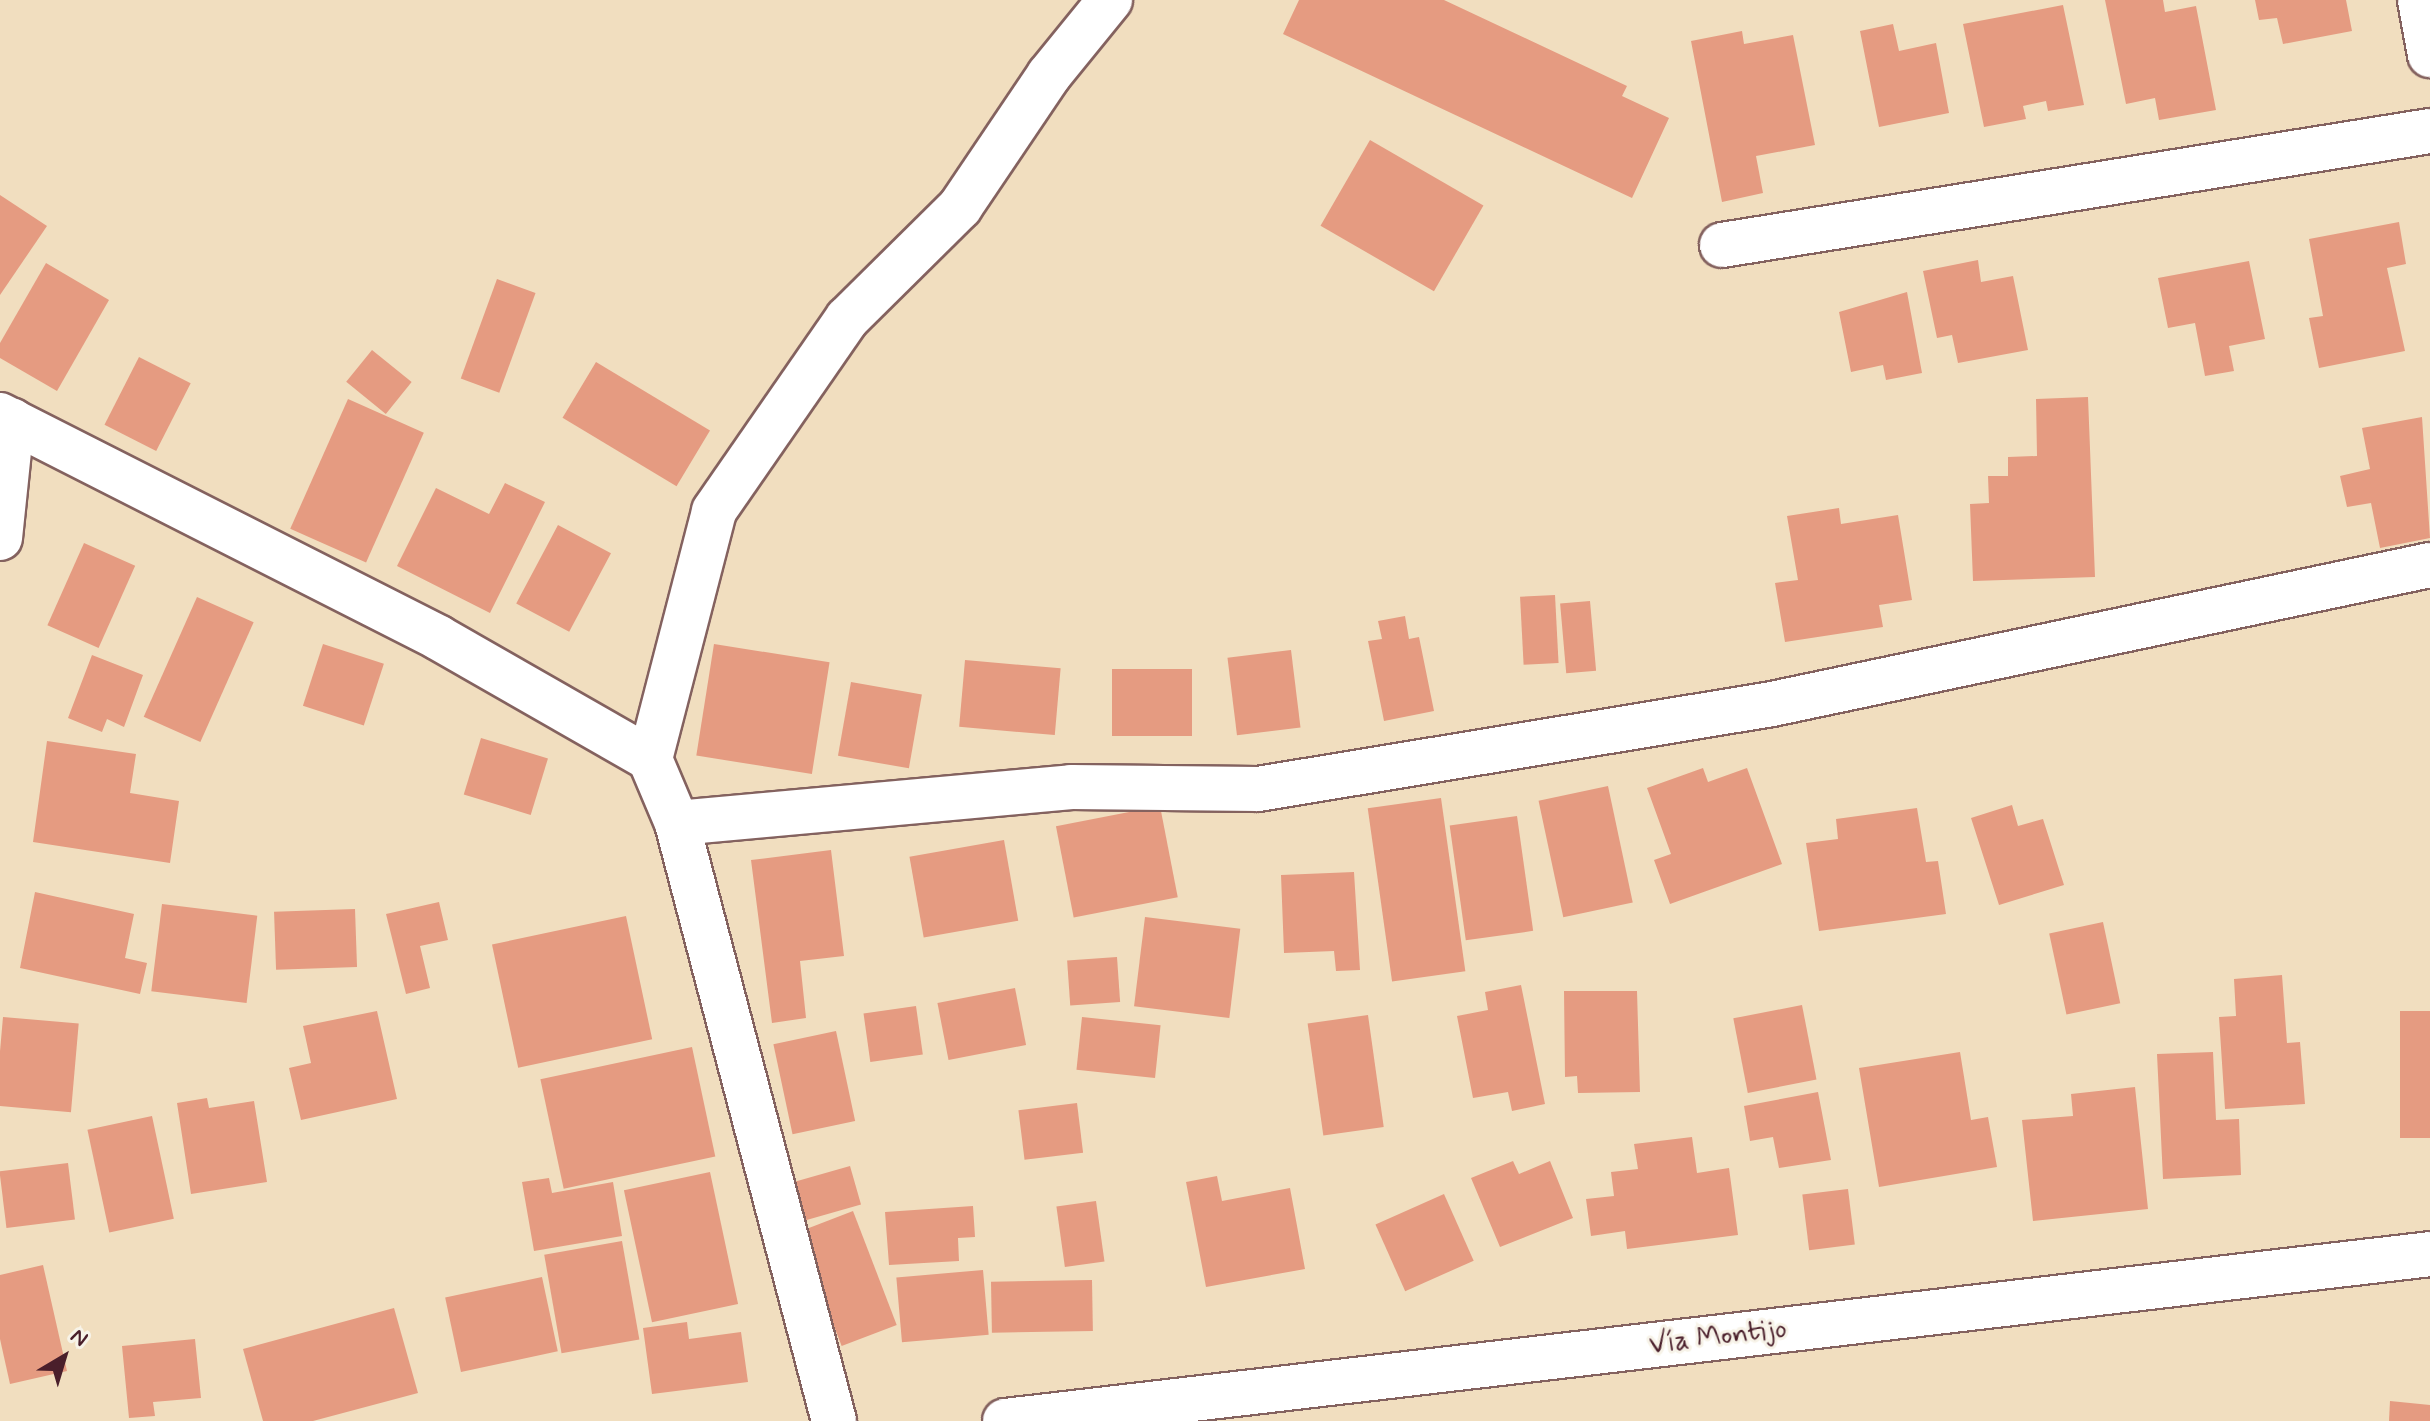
<!DOCTYPE html>
<html>
<head>
<meta charset="utf-8">
<style>
  body { margin:0 }
  #map { position:relative; width:2430px; height:1421px; overflow:hidden; background:#f1debf; font-family:Mynerve,sans-serif }
  div>[style] { position:absolute }
  .building>* { inset:0; background:#e59b81; transform-origin:0 0 }
  .roads { filter:drop-shadow(2px 0 #84625f) drop-shadow(-2px 0 #84625f) drop-shadow(0 2px #84625f) drop-shadow(0 -2px #84625f) }
  .minor>* { height:44px; margin:-22px; padding:0 22px; transform-origin:22px; border-radius:22px; background:#fff }
  .secondary>* { height:44px; margin:-22px; padding:0 22px; transform-origin:22px; border-radius:22px; background:#fff }
  span { translate:-50% -50%; white-space:nowrap; text-align:center; line-height:1.15; -webkit-text-stroke:6px #f7f3e8; paint-order:stroke }
  .street-label { font-size:28px; color:#4a1f2b }
  .north { position:absolute; left:24px; top:1317px; width:80px; height:80px; -webkit-text-stroke:6px #f7f3e8; paint-order:stroke; rotate:38deg; font-size:22px; font-weight:700; line-height:32px; text-align:center; color:#4a1f2b }
  .north::after { content:''; display:block; margin:auto; width:28px; height:36px; background:#4a1f2b; clip-path:polygon(50% 0,100% 100%,50% 72%,0 100%) }
</style>
</head>
<body>
<div id="map">
  <div class="building">
    <div style="clip-path:polygon(1299px 0,1444px 0,1627px 86px,1622px 96px,1669px 118px,1632px 198px,1283px 34px)"></div>
    <div style="clip-path:polygon(2105px 0,2163px 0,2165px 12px,2196px 6px,2216px 110px,2159px 120px,2155px 98px,2126px 104px)"></div>
    <div style="clip-path:polygon(2255px 0,2346px 0,2352px 31px,2283px 44px,2277px 18px,2259px 20px)"></div>
    <div style="clip-path:polygon(2063px 5px,2084px 105px,2048px 111px,2046px 101px,2023px 106px,2026px 119px,1984px 127px,1963px 24px)"></div>
    <div style="clip-path:polygon(1893px 24px,1899px 51px,1936px 43px,1949px 113px,1879px 127px,1860px 31px)"></div>
    <div style="clip-path:polygon(1742px 31px,1744px 44px,1793px 35px,1815px 145px,1756px 156px,1763px 193px,1722px 202px,1691px 41px)"></div>
    <div style="left:1370px;top:140px;width:131px;height:99px;rotate:30deg"></div>
    <div style="clip-path:polygon(0 195px,47px 226px,0 295px)"></div>
    <div style="clip-path:polygon(2399px 222px,2406px 264px,2387px 268px,2405px 351px,2319px 368px,2309px 318px,2323px 316px,2309px 239px)"></div>
    <div style="clip-path:polygon(1978px 260px,1981px 282px,2013px 276px,2028px 350px,1958px 363px,1952px 335px,1937px 338px,1923px 271px)"></div>
    <div style="clip-path:polygon(2249px 261px,2265px 339px,2229px 346px,2234px 371px,2205px 376px,2195px 323px,2168px 328px,2158px 278px)"></div>
    <div style="clip-path:polygon(46px 263px,109px 300px,57px 391px,0 358px,0 343px)"></div>
    <div style="left:497px;top:279px;width:41px;height:106px;rotate:20deg"></div>
    <div style="clip-path:polygon(1907px 292px,1922px 373px,1886px 380px,1883px 365px,1851px 372px,1839px 312px)"></div>
    <div style="left:372px;top:350px;width:51px;height:41px;rotate:39deg"></div>
    <div style="left:139px;top:357px;width:58px;height:76px;rotate:27deg"></div>
    <div style="left:596px;top:362px;width:133px;height:65px;rotate:31deg"></div>
    <div style="clip-path:polygon(2088px 397px,2095px 577px,1973px 581px,1970px 504px,1989px 503px,1988px 476px,2008px 476px,2008px 457px,2037px 456px,2036px 399px)"></div>
    <div style="left:348px;top:399px;width:83px;height:142px;rotate:24deg"></div>
    <div style="clip-path:polygon(2422px 417px,2430px 538px,2380px 548px,2371px 503px,2347px 507px,2340px 476px,2370px 469px,2362px 428px)"></div>
    <div style="clip-path:polygon(505px 483px,545px 502px,490px 613px,397px 566px,436px 488px,489px 514px)"></div>
    <div style="clip-path:polygon(1839px 508px,1841px 524px,1898px 515px,1912px 600px,1879px 605px,1883px 627px,1785px 642px,1775px 583px,1798px 580px,1787px 516px)"></div>
    <div style="left:558px;top:525px;width:60px;height:89px;rotate:28deg"></div>
    <div style="left:84px;top:543px;width:56px;height:90px;rotate:24deg"></div>
    <div style="left:1555px;top:595px;width:68px;height:35px;rotate:87deg"></div>
    <div style="left:197px;top:597px;width:62px;height:131px;rotate:24deg"></div>
    <div style="left:1590px;top:601px;width:70px;height:30px;rotate:85deg"></div>
    <div style="clip-path:polygon(1405px 616px,1409px 639px,1419px 637px,1434px 711px,1384px 721px,1368px 641px,1382px 639px,1378px 621px)"></div>
    <div style="left:323px;top:644px;width:64px;height:65px;rotate:18deg"></div>
    <div style="left:714px;top:644px;width:117px;height:113px;rotate:9deg"></div>
    <div style="left:1291px;top:650px;width:78px;height:64px;rotate:83deg"></div>
    <div style="clip-path:polygon(92px 655px,143px 675px,124px 727px,107px 719px,102px 732px,68px 718px)"></div>
    <div style="left:965px;top:660px;width:96px;height:67px;rotate:5deg"></div>
    <div style="left:1112px;top:669px;width:80px;height:67px"></div>
    <div style="left:851px;top:682px;width:72px;height:75px;rotate:10deg"></div>
    <div style="left:481px;top:738px;width:70px;height:59px;rotate:17deg"></div>
    <div style="clip-path:polygon(47px 741px,136px 754px,130px 793px,179px 801px,170px 863px,33px 842px)"></div>
    <div style="clip-path:polygon(1703px 768px,1708px 782px,1747px 768px,1782px 864px,1670px 904px,1654px 860px,1671px 854px,1647px 788px)"></div>
    <div style="left:1608px;top:786px;width:119px;height:71px;rotate:78deg"></div>
    <div style="left:1441px;top:798px;width:175px;height:74px;rotate:82deg"></div>
    <div style="clip-path:polygon(2012px 805px,2018px 826px,2043px 819px,2064px 885px,1999px 905px,1971px 818px)"></div>
    <div style="left:1160px;top:806px;width:93px;height:106px;rotate:79deg"></div>
    <div style="clip-path:polygon(1917px 808px,1926px 862px,1938px 861px,1946px 914px,1819px 931px,1806px 843px,1838px 839px,1836px 819px)"></div>
    <div style="left:1517px;top:816px;width:116px;height:68px;rotate:82deg"></div>
    <div style="left:1004px;top:840px;width:82px;height:96px;rotate:80deg"></div>
    <div style="clip-path:polygon(831px 850px,844px 956px,800px 961px,806px 1018px,772px 1023px,751px 860px)"></div>
    <div style="clip-path:polygon(1354px 872px,1360px 970px,1336px 971px,1334px 951px,1284px 953px,1281px 875px)"></div>
    <div style="clip-path:polygon(35px 892px,134px 914px,125px 958px,147px 963px,140px 994px,20px 968px)"></div>
    <div style="clip-path:polygon(439px 902px,448px 940px,420px 946px,430px 988px,406px 994px,386px 914px)"></div>
    <div style="left:162px;top:904px;width:96px;height:88px;rotate:7deg"></div>
    <div style="left:355px;top:909px;width:58px;height:81px;rotate:88deg"></div>
    <div style="left:626px;top:916px;width:126px;height:137px;rotate:78deg"></div>
    <div style="left:1145px;top:917px;width:96px;height:90px;rotate:7deg"></div>
    <div style="left:2103px;top:922px;width:83px;height:55px;rotate:78deg"></div>
    <div style="left:1117px;top:957px;width:45px;height:50px;rotate:86deg"></div>
    <div style="clip-path:polygon(2282px 975px,2287px 1043px,2300px 1042px,2305px 1104px,2225px 1109px,2219px 1017px,2236px 1016px,2234px 979px)"></div>
    <div style="clip-path:polygon(1521px 985px,1545px 1104px,1512px 1111px,1508px 1092px,1473px 1098px,1457px 1016px,1488px 1010px,1485px 992px)"></div>
    <div style="left:1015px;top:988px;width:58px;height:79px;rotate:79deg"></div>
    <div style="clip-path:polygon(1564px 991px,1637px 991px,1640px 1092px,1578px 1093px,1577px 1076px,1565px 1077px)"></div>
    <div style="left:1802px;top:1005px;width:76px;height:70px;rotate:79deg"></div>
    <div style="left:916px;top:1006px;width:49px;height:53px;rotate:82deg"></div>
    <div style="clip-path:polygon(377px 1011px,397px 1099px,301px 1120px,289px 1068px,311px 1063px,303px 1026px)"></div>
    <div style="left:2400px;top:1011px;width:30px;height:127px"></div>
    <div style="left:1368px;top:1015px;width:113px;height:61px;rotate:82deg"></div>
    <div style="left:3px;top:1017px;width:76px;height:89px;rotate:5deg"></div>
    <div style="left:1082px;top:1017px;width:79px;height:53px;rotate:6deg"></div>
    <div style="left:836px;top:1031px;width:92px;height:64px;rotate:78deg"></div>
    <div style="left:692px;top:1047px;width:112px;height:155px;rotate:78deg"></div>
    <div style="clip-path:polygon(1960px 1052px,1971px 1120px,1988px 1117px,1997px 1167px,1879px 1187px,1859px 1068px)"></div>
    <div style="clip-path:polygon(2213px 1052px,2216px 1120px,2239px 1119px,2241px 1175px,2163px 1179px,2157px 1054px)"></div>
    <div style="clip-path:polygon(2135px 1087px,2148px 1209px,2033px 1221px,2022px 1120px,2073px 1116px,2071px 1094px)"></div>
    <div style="clip-path:polygon(1818px 1092px,1831px 1160px,1779px 1168px,1773px 1137px,1750px 1141px,1744px 1106px)"></div>
    <div style="clip-path:polygon(207px 1098px,209px 1108px,254px 1101px,267px 1182px,191px 1194px,177px 1103px)"></div>
    <div style="left:1077px;top:1103px;width:50px;height:59px;rotate:83deg"></div>
    <div style="left:152px;top:1116px;width:105px;height:66px;rotate:78deg"></div>
    <div style="clip-path:polygon(1692px 1137px,1697px 1173px,1729px 1168px,1738px 1235px,1627px 1249px,1625px 1231px,1591px 1236px,1586px 1199px,1614px 1196px,1611px 1172px,1638px 1169px,1634px 1144px)"></div>
    <div style="clip-path:polygon(1513px 1161px,1519px 1174px,1550px 1161px,1573px 1218px,1500px 1247px,1471px 1178px)"></div>
    <div style="left:68px;top:1163px;width:57px;height:69px;rotate:83deg"></div>
    <div style="left:850px;top:1166px;width:40px;height:63px;rotate:74deg"></div>
    <div style="left:710px;top:1172px;width:135px;height:88px;rotate:78deg"></div>
    <div style="clip-path:polygon(1217px 1176px,1222px 1201px,1290px 1188px,1305px 1269px,1206px 1287px,1186px 1182px)"></div>
    <div style="clip-path:polygon(549px 1178px,552px 1193px,613px 1182px,622px 1236px,534px 1251px,522px 1182px)"></div>
    <div style="left:1848px;top:1189px;width:56px;height:46px;rotate:83deg"></div>
    <div style="left:1444px;top:1194px;width:73px;height:75px;rotate:66deg"></div>
    <div style="left:1096px;top:1201px;width:61px;height:40px;rotate:82deg"></div>
    <div style="clip-path:polygon(973px 1206px,975px 1237px,958px 1238px,959px 1261px,889px 1265px,885px 1212px)"></div>
    <div style="left:853px;top:1211px;width:122px;height:59px;rotate:69deg"></div>
    <div style="left:622px;top:1241px;width:100px;height:79px;rotate:80deg"></div>
    <div style="clip-path:polygon(43px 1265px,67px 1371px,10px 1384px,0 1339px,0 1275px)"></div>
    <div style="left:983px;top:1270px;width:65px;height:87px;rotate:85deg"></div>
    <div style="left:542px;top:1277px;width:76px;height:99px;rotate:78deg"></div>
    <div style="left:1092px;top:1280px;width:51px;height:101px;rotate:89deg"></div>
    <div style="clip-path:polygon(394px 1308px,418px 1393px,313px 1421px,263px 1421px,243px 1349px)"></div>
    <div style="clip-path:polygon(687px 1322px,689px 1339px,741px 1332px,748px 1382px,652px 1394px,643px 1328px)"></div>
    <div style="clip-path:polygon(195px 1339px,201px 1398px,153px 1402px,155px 1416px,129px 1418px,122px 1346px)"></div>
    <div style="clip-path:polygon(2390px 1401px,2430px 1405px,2430px 1421px,2389px 1421px)"></div>
  </div>
  <div class="roads">
    <div class="minor">
      <div style="left:2420px;top:0;width:56px;rotate:79.7deg"></div>
      <div style="left:1722px;top:245px;width:717px;rotate:-9.15deg"></div>
      <div style="left:0;top:415px;width:492px;rotate:26.9deg"></div>
      <div style="left:439px;top:638px;width:243px;rotate:29.8deg"></div>
      <div style="left:0;top:538px;width:118px;rotate:-84.1deg"></div>
      <div style="left:677px;top:823px;width:396px;rotate:-5.2deg"></div>
      <div style="left:1071px;top:787px;width:187px;rotate:0.6deg"></div>
      <div style="left:1258px;top:789px;width:521px;rotate:-9.39deg"></div>
      <div style="left:1772px;top:704px;width:673px;rotate:-11.93deg"></div>
      <div style="left:834px;top:1421px;width:618px;rotate:-104.71deg"></div>
      <div style="left:677px;top:823px;width:69px;rotate:-112.9deg"></div>
      <div style="left:650px;top:759px;width:256px;rotate:-75.5deg"></div>
      <div style="left:714px;top:511px;width:234px;rotate:-55.3deg"></div>
      <div style="left:847px;top:319px;width:159px;rotate:-44.7deg"></div>
      <div style="left:960px;top:207px;width:159px;rotate:-56deg"></div>
      <div style="left:1049px;top:75px;width:97px;rotate:-50.9deg"></div>
    </div>
    <div class="secondary">
      <div style="left:1005px;top:1421px;width:1435px;rotate:-6.68deg"></div>
    </div>
  </div>
  <div class="street-label">
    <span style="left:1718px;top:1338px;rotate:-7deg">Vía Montijo</span>
  </div>
  <div class="north">N</div>
</div>
</body>
</html>
